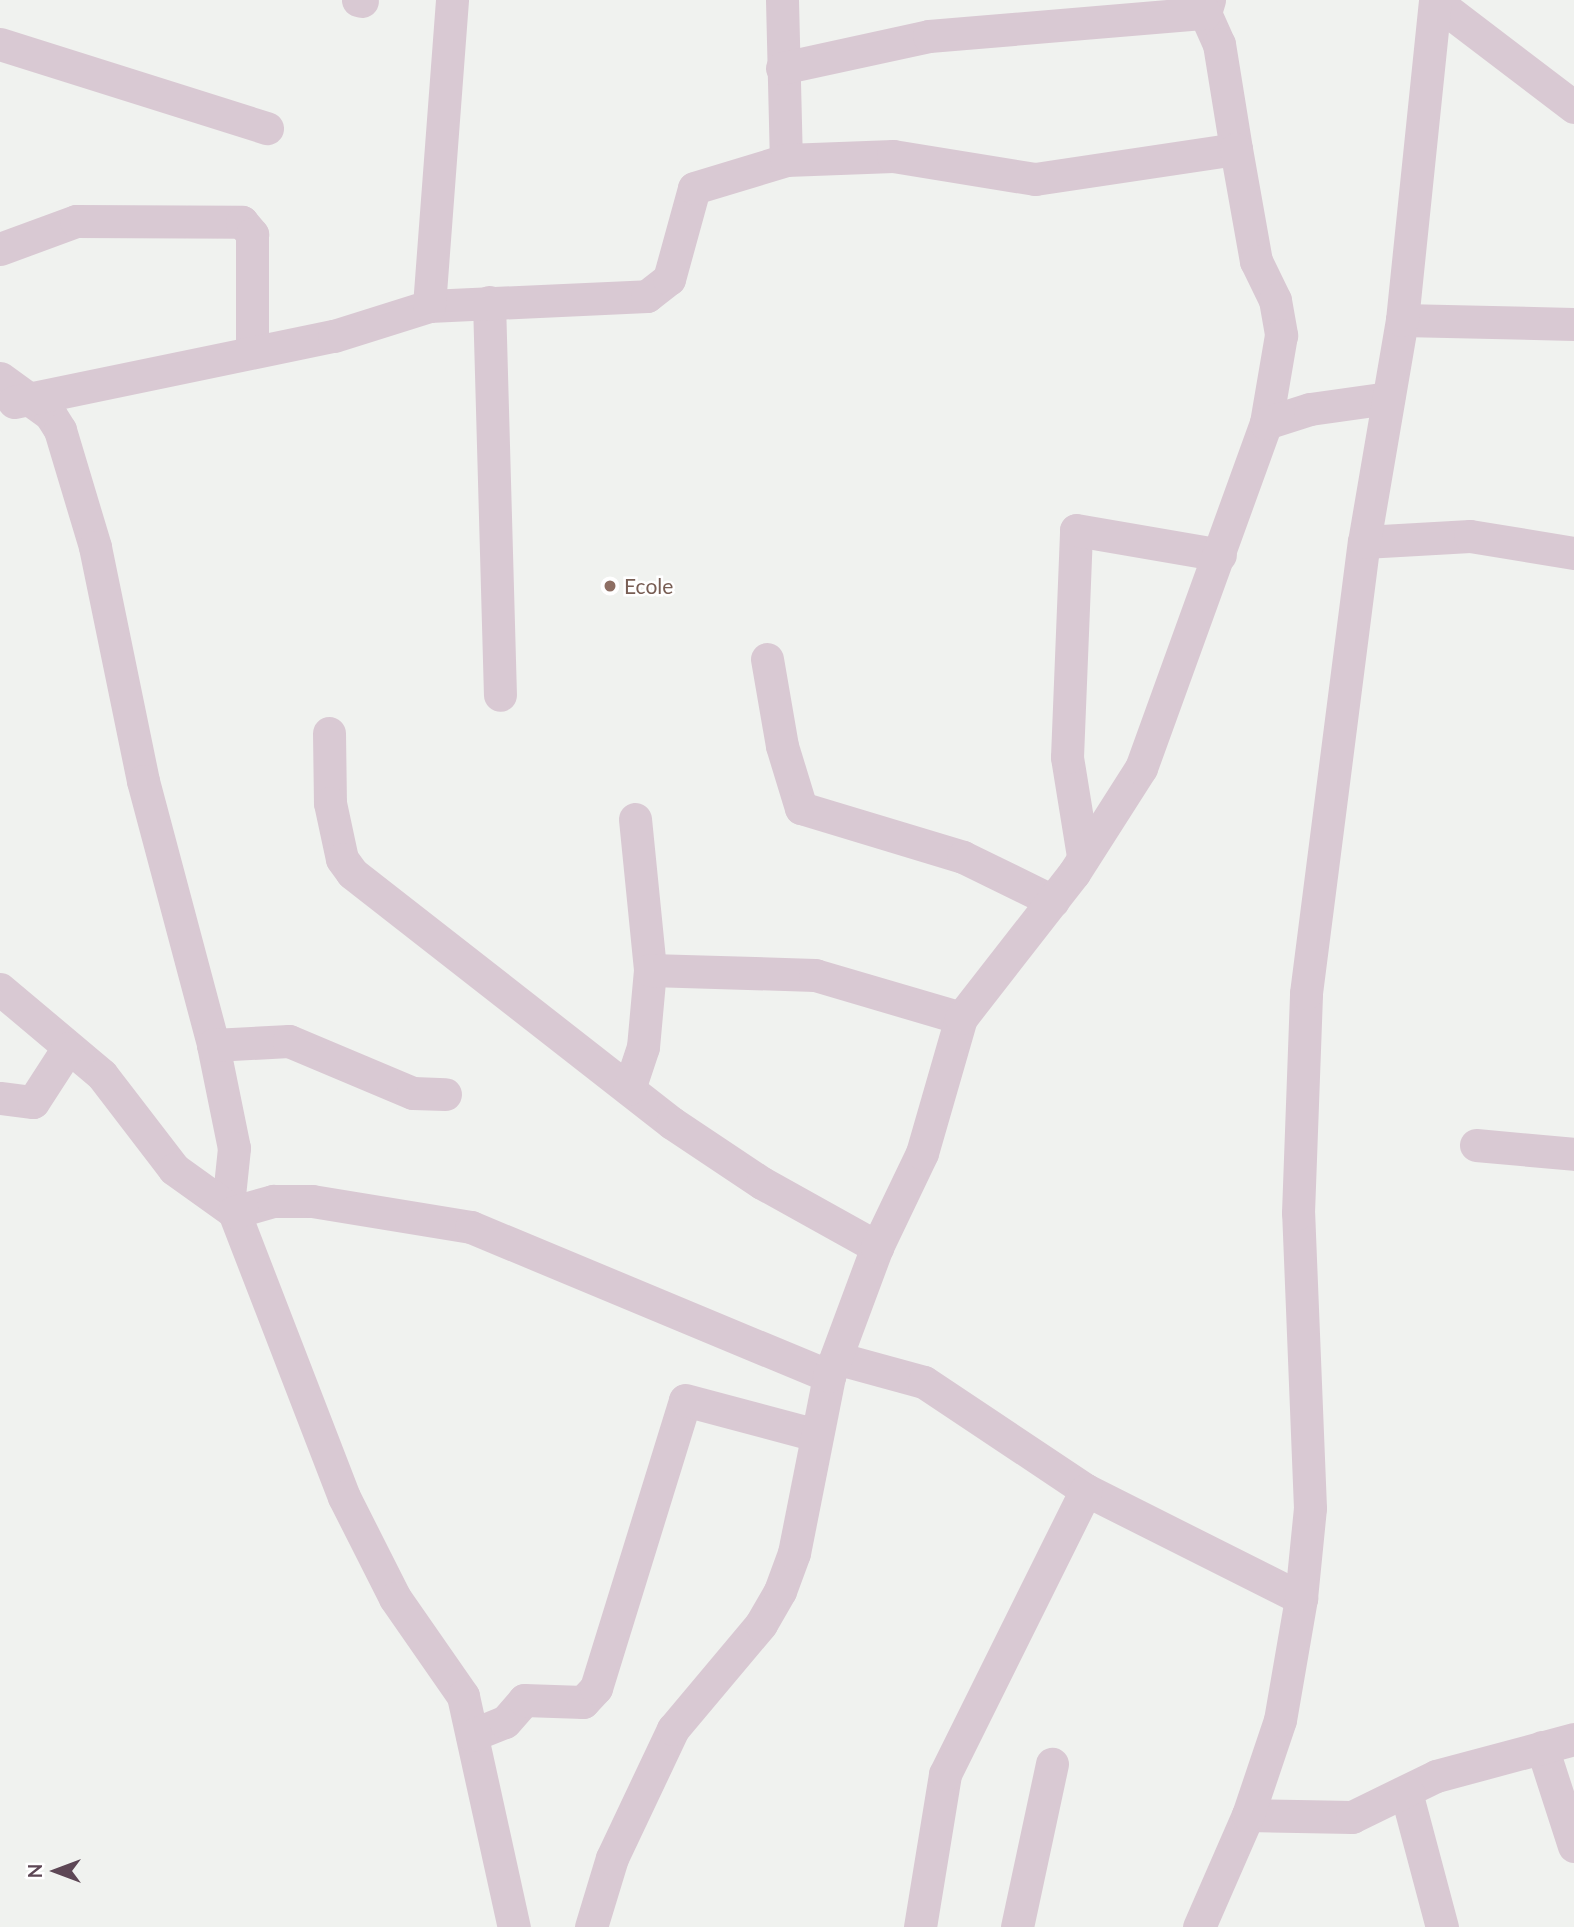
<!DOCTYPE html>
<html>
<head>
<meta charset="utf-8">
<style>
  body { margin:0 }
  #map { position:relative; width:1574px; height:1927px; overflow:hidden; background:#f0f2ef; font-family:Lato,sans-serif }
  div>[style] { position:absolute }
  .minor>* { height:33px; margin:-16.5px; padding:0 16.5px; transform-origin:16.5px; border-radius:16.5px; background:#d9c9d3 }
  .dots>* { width:19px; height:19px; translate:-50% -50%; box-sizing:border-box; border:4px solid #fff; border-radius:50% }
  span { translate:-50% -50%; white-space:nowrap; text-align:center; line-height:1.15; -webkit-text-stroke:5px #fff; paint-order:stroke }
  .education-label { font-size:21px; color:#785e54 }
  .left { translate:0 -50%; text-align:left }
  .north { position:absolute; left:21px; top:1836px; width:70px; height:70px; -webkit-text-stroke:5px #fff; paint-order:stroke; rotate:270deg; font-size:19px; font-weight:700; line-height:28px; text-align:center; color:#5d4755 }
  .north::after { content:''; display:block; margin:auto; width:24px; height:32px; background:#5d4755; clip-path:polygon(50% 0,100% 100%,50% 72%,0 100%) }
</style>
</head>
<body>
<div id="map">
  <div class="minor">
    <div style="left:358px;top:0;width:4px;rotate:14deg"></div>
    <div style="left:782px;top:0;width:160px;rotate:88.6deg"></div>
    <div style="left:1209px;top:0;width:14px;rotate:107deg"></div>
    <div style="left:1205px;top:13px;width:34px;rotate:66deg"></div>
    <div style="left:1219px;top:44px;width:106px;rotate:80.8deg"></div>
    <div style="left:1435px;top:1px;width:175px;rotate:37.3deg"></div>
    <div style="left:0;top:44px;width:280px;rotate:17.5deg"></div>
    <div style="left:782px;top:68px;width:150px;rotate:-12.3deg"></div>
    <div style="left:929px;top:36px;width:277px;rotate:-4.8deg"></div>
    <div style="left:0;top:249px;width:81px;rotate:-20.2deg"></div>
    <div style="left:76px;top:221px;width:166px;rotate:0.3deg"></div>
    <div style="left:242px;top:222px;width:16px;rotate:50deg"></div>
    <div style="left:252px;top:234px;width:117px;rotate:90deg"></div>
    <div style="left:489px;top:302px;width:393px;rotate:88.4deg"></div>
    <div style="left:429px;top:306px;width:218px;rotate:-2.6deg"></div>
    <div style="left:647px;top:296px;width:28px;rotate:-38deg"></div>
    <div style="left:669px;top:279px;width:94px;rotate:-74.6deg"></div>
    <div style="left:694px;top:188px;width:96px;rotate:-16.9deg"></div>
    <div style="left:786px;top:160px;width:107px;rotate:-2.1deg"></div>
    <div style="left:893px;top:156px;width:144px;rotate:9.2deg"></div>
    <div style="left:1035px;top:179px;width:203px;rotate:-8.5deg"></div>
    <div style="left:1236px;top:149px;width:114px;rotate:79.9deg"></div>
    <div style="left:1256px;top:261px;width:43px;rotate:64deg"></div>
    <div style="left:1275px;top:300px;width:36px;rotate:80deg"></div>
    <div style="left:1281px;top:335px;width:89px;rotate:99.7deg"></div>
    <div style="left:1402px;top:320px;width:172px;rotate:1.3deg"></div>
    <div style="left:0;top:378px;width:62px;rotate:35.8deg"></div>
    <div style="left:50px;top:414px;width:19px;rotate:58deg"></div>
    <div style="left:60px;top:430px;width:122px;rotate:73.3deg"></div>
    <div style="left:95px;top:547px;width:239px;rotate:78.4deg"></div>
    <div style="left:143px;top:781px;width:273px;rotate:75.1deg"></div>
    <div style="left:213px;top:1045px;width:105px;rotate:78.5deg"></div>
    <div style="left:234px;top:1148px;width:57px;rotate:96deg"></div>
    <div style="left:14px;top:402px;width:327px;rotate:-11.7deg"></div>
    <div style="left:334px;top:336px;width:100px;rotate:-17.5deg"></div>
    <div style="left:429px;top:306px;width:307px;rotate:-85.7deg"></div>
    <div style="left:1364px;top:542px;width:106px;rotate:-3.2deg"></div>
    <div style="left:1470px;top:536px;width:105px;rotate:9.3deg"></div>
    <div style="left:767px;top:659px;width:88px;rotate:80.2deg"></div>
    <div style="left:782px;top:746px;width:65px;rotate:73deg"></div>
    <div style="left:801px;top:808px;width:169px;rotate:16.8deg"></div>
    <div style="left:963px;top:857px;width:100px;rotate:26.1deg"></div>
    <div style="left:329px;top:733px;width:70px;rotate:89.2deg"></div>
    <div style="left:330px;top:803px;width:57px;rotate:77.9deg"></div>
    <div style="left:342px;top:859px;width:17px;rotate:54deg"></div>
    <div style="left:352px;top:873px;width:406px;rotate:38deg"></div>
    <div style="left:672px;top:1123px;width:108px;rotate:33.7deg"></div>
    <div style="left:762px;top:1183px;width:132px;rotate:29.1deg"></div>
    <div style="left:635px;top:819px;width:152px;rotate:84.3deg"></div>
    <div style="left:1083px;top:856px;width:100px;rotate:-99.2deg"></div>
    <div style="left:1067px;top:757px;width:227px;rotate:-87.7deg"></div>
    <div style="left:1076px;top:530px;width:146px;rotate:9.8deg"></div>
    <div style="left:0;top:989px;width:133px;rotate:40.1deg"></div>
    <div style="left:102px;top:1075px;width:118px;rotate:52.5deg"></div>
    <div style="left:174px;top:1169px;width:74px;rotate:35.6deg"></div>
    <div style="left:234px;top:1212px;width:305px;rotate:68.9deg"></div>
    <div style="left:344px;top:1497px;width:113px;rotate:63.2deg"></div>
    <div style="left:395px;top:1598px;width:119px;rotate:55.2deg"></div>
    <div style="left:463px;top:1696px;width:237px;rotate:77.6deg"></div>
    <div style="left:213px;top:1045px;width:76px;rotate:-3deg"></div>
    <div style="left:289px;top:1041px;width:134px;rotate:22.8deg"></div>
    <div style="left:413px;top:1093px;width:32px;rotate:2deg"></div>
    <div style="left:629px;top:1089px;width:44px;rotate:-71.6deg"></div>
    <div style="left:643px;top:1047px;width:77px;rotate:-84.8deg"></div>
    <div style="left:650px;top:970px;width:165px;rotate:1.7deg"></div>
    <div style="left:815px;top:975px;width:152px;rotate:16.4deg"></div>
    <div style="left:0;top:1098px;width:33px;rotate:7deg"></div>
    <div style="left:33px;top:1102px;width:64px;rotate:-57.1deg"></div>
    <div style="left:1476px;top:1145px;width:98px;rotate:5.2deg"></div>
    <div style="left:234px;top:1212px;width:41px;rotate:-15.8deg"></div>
    <div style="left:273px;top:1201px;width:39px"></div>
    <div style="left:312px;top:1201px;width:161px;rotate:9.3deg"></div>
    <div style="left:471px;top:1227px;width:388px;rotate:22.6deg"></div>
    <div style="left:836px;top:1358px;width:91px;rotate:15.3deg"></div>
    <div style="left:924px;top:1382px;width:195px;rotate:33.7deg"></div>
    <div style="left:1086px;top:1490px;width:241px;rotate:26.7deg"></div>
    <div style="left:472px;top:1735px;width:35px;rotate:-22deg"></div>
    <div style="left:505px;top:1722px;width:29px;rotate:-49deg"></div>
    <div style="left:524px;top:1700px;width:59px;rotate:1.9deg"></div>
    <div style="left:583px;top:1702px;width:19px;rotate:-47deg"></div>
    <div style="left:596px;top:1688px;width:301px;rotate:-72.8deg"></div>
    <div style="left:685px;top:1400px;width:132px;rotate:14.9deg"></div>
    <div style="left:1542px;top:1747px;width:104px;rotate:72.1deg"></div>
    <div style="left:1406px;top:1792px;width:140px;rotate:75.1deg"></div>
    <div style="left:1248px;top:1815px;width:104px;rotate:1.1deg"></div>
    <div style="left:1352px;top:1817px;width:93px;rotate:-26deg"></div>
    <div style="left:1436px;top:1776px;width:143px;rotate:-15deg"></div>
    <div style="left:591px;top:1927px;width:72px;rotate:-73.1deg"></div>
    <div style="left:612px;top:1858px;width:143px;rotate:-64.7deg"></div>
    <div style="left:673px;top:1729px;width:137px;rotate:-50deg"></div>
    <div style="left:761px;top:1624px;width:38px;rotate:-60deg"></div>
    <div style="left:780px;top:1591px;width:40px;rotate:-69.8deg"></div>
    <div style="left:794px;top:1553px;width:180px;rotate:-78.8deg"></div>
    <div style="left:829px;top:1376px;width:138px;rotate:-69.6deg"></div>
    <div style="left:877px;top:1247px;width:104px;rotate:-64.4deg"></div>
    <div style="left:922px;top:1153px;width:141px;rotate:-73.9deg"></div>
    <div style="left:961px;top:1018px;width:184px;rotate:-52.1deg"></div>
    <div style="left:1074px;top:873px;width:125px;rotate:-57.5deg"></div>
    <div style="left:1141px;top:768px;width:367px;rotate:-70.1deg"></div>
    <div style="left:1266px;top:423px;width:46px;rotate:-17.7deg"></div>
    <div style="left:1310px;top:409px;width:79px;rotate:-8deg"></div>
    <div style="left:920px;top:1927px;width:155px;rotate:-80.7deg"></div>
    <div style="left:945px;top:1774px;width:317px;rotate:-63.6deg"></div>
    <div style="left:1017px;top:1927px;width:167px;rotate:-77.9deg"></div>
    <div style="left:1199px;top:1927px;width:122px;rotate:-66.4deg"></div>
    <div style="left:1248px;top:1815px;width:100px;rotate:-71.4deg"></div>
    <div style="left:1280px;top:1720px;width:124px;rotate:-80.2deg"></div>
    <div style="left:1301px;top:1598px;width:90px;rotate:-84.3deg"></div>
    <div style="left:1310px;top:1508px;width:295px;rotate:-92.3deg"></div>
    <div style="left:1298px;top:1213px;width:220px;rotate:-87.9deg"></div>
    <div style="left:1306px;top:993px;width:455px;rotate:-82.7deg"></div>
    <div style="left:1364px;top:542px;width:225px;rotate:-80.3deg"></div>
    <div style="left:1402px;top:320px;width:322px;rotate:-84.1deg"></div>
  </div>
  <div class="dots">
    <div style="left:610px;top:586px;background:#8d6e63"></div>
  </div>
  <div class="education-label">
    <span class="left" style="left:624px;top:586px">Ecole</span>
  </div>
  <div class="north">N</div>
</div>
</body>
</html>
